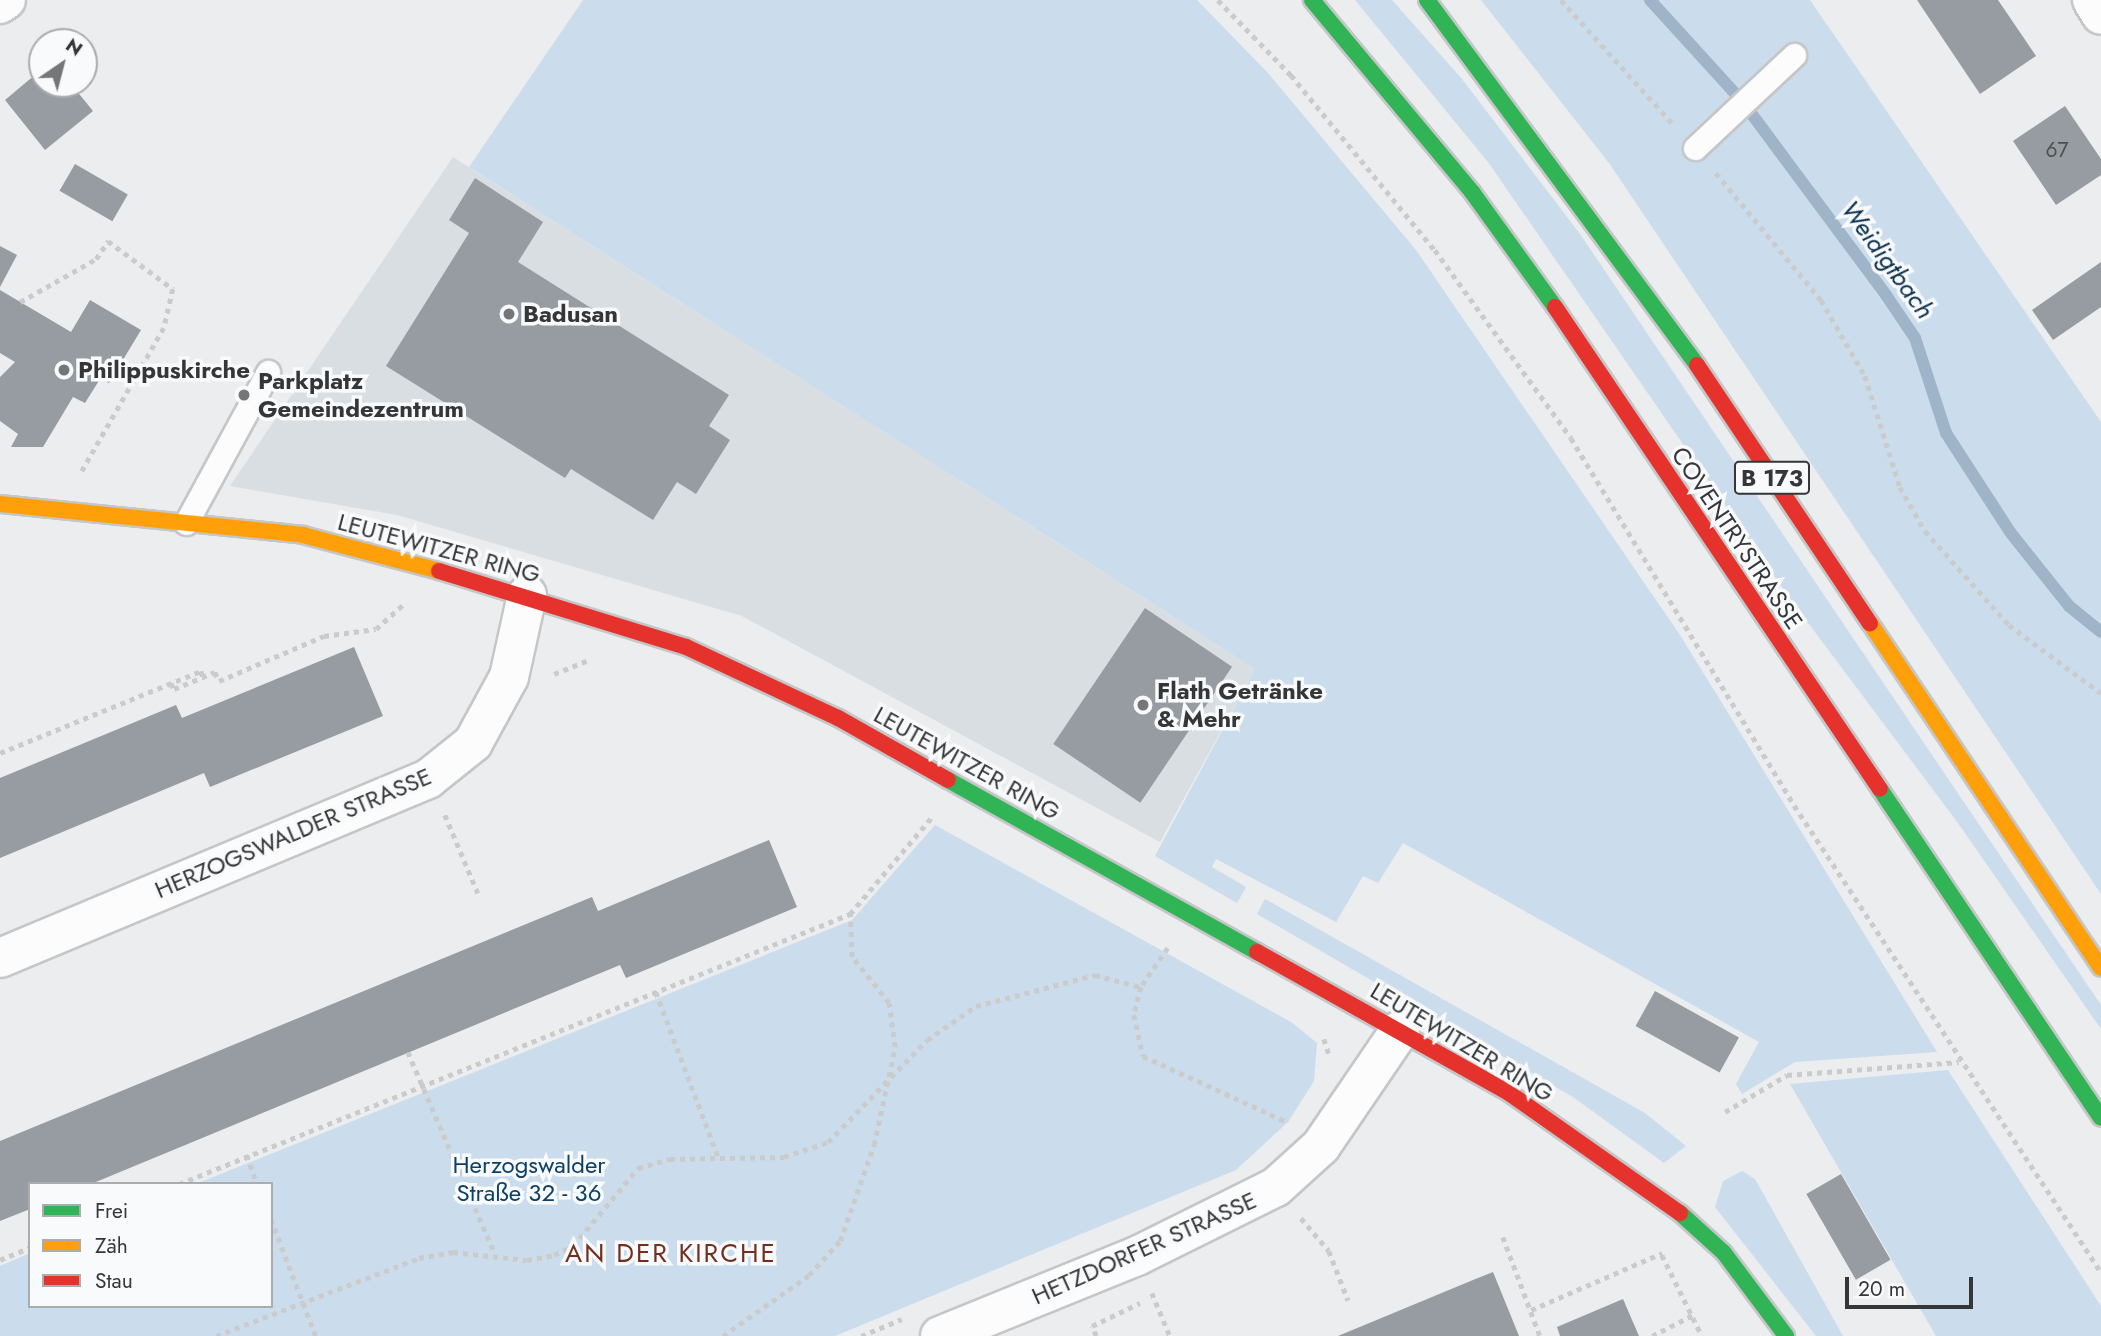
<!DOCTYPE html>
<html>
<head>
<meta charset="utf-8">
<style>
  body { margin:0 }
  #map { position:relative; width:2101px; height:1336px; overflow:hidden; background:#ebedee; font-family:Jost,sans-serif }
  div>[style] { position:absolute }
  .built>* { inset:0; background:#d9dee2 }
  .green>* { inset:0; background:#cbdcec }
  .stream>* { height:12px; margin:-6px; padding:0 6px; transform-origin:6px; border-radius:6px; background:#9fb4c8 }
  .building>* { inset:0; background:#969ca1; transform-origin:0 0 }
  .path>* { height:4.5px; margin-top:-2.25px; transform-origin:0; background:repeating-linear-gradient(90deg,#cbcbcc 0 5px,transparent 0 10px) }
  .roads { filter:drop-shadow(2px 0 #c5c6c7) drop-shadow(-2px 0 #c5c6c7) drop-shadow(0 2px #c5c6c7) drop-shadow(0 -2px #c5c6c7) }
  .lane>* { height:23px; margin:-11.5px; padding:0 11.5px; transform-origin:11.5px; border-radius:11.5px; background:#fcfcfc }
  .street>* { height:38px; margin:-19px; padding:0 19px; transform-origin:19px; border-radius:19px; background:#fcfcfc }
  .fast>* { height:16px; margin:-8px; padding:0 8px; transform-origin:8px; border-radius:8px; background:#30b455 }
  .slow>* { height:16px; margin:-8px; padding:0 8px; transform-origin:8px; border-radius:8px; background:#ff9f0a }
  .jam>* { height:16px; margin:-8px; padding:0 8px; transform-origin:8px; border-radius:8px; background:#e5322d }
  .dots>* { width:19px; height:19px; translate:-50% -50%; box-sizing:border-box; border:4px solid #f8fafc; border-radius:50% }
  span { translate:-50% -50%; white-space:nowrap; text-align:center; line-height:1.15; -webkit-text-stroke:7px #f8fafc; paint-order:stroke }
  .number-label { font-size:21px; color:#4d5052 }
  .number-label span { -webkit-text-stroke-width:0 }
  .shield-label span { padding:2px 5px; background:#f8fafc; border:2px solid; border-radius:5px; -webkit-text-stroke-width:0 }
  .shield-label { font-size:23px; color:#353637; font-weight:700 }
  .poi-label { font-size:24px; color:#353637; font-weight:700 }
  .left { translate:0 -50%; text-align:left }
  .street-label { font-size:24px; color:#353637 }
  .park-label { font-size:24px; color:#0c4066 }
  .water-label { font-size:26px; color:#0a304d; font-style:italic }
  .neighbourhood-label { font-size:26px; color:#732f1d; letter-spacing:2px }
  .legend { position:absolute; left:28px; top:1182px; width:245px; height:126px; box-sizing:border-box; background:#f8fafc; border:2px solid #aaacad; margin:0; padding:9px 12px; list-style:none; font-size:21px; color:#353637 }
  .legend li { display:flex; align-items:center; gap:14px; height:35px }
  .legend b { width:35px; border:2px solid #aaacad }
  .north { position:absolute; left:28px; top:28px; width:70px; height:70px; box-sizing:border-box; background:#f8fafc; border:2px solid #aaacad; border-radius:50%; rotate:35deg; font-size:19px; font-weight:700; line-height:28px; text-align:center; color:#353637 }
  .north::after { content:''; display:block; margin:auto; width:24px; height:32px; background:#757677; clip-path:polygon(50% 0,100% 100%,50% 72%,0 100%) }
  .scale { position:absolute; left:1845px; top:1277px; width:128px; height:32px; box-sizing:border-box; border:4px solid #353637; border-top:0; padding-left:9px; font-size:21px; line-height:24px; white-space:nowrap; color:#353637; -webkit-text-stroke:5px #f8fafc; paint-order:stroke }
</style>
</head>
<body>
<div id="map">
  <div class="built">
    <div style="clip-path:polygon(453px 157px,1255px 669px,1160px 842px,742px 616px,397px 515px,230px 486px)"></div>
  </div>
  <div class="green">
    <div style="clip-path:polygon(583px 0,1197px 0,1268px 73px,1416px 250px,1680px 635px,1937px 1052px,1795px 1062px,1742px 1094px,1736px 1084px,1759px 1042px,1403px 843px,1378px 883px,1363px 876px,1336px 922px,1216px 859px,1212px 867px,1246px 887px,1237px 903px,1155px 856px,1255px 669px,469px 167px)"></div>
    <div style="clip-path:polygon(1355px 0,1392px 0,1462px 79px,1580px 234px,2101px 1005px,2101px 1029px,1958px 823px,1788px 596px,1488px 162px)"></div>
    <div style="clip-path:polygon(1481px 0,1810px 0,2101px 422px,2101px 894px,1609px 163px)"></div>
    <div style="clip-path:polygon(935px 825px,1291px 1022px,1317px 1043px,1314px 1081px,1288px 1122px,1236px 1170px,835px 1336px,0 1336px,0 1266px,30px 1253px,30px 1306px,271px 1306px,271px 1184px,196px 1184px,852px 920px)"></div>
    <div style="clip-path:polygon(1265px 899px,1645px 1113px,1686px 1146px,1664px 1163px,1573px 1097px,1257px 914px)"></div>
    <div style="clip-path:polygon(1948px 1070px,2101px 1306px,2101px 1336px,1936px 1336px,1790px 1084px)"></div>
    <div style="clip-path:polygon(1742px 1171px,1755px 1179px,1843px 1336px,1816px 1336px,1715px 1207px,1723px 1181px)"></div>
  </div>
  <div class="stream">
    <div style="left:1650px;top:0;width:137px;rotate:47.7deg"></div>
    <div style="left:1742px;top:101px;width:242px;rotate:53.4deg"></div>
    <div style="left:1886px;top:295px;width:52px;rotate:56deg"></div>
    <div style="left:1915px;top:338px;width:100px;rotate:71.9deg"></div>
    <div style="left:1946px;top:433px;width:118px;rotate:57.1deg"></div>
    <div style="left:2010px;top:532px;width:95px;rotate:51.4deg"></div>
    <div style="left:2069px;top:606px;width:41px;rotate:39.1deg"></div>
  </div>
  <div class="building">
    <div style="clip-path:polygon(1917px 0,1998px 0,2036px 56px,1980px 94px)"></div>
    <div style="clip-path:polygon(42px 69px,42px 84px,71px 84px,93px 111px,45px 150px,5px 100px)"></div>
    <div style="clip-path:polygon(2065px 106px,2101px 159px,2101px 175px,2056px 205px,2013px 141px)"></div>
    <div style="left:75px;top:164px;width:61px;height:31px;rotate:30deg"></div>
    <div style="clip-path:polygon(475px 178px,543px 222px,518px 262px,729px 395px,709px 426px,730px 440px,696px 494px,677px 482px,653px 520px,571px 469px,565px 478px,386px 366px,469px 233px,449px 220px)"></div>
    <div style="clip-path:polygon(0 246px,17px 255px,0 287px)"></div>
    <div style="clip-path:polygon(2101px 262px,2101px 307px,2053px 340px,2032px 310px)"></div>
    <div style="clip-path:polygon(0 290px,71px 332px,90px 300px,141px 330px,109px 383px,100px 379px,85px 403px,73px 397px,43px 447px,11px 447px,18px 434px,0 421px,0 377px,15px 362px,0 353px)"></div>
    <div style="left:1145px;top:608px;width:105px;height:164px;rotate:34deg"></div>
    <div style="clip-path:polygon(354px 647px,383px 716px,210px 787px,204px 773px,0 858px,0 778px,176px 705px,182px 718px)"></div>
    <div style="clip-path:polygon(769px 840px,797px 907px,626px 978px,620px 965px,91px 1184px,30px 1184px,30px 1209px,0 1221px,0 1141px,592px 897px,598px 911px)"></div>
    <div style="left:1655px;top:991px;width:96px;height:40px;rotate:29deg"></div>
    <div style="left:1841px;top:1174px;width:99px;height:40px;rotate:60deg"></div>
    <div style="clip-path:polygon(1493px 1272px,1519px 1336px,1338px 1336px,1473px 1280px)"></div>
    <div style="clip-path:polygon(1623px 1299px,1639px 1336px,1560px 1336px,1557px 1327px)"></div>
  </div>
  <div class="path">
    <div style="left:1218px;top:0;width:105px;rotate:45.8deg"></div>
    <div style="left:1291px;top:75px;width:227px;rotate:50.6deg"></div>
    <div style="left:1435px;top:250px;width:232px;rotate:54.1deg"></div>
    <div style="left:1571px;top:438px;width:440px;rotate:58.7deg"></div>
    <div style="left:1800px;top:814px;width:548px;rotate:56.69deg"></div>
    <div style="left:1561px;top:0;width:167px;rotate:47.9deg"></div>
    <div style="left:1716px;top:173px;width:165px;rotate:50.4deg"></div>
    <div style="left:1821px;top:300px;width:88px;rotate:59.9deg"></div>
    <div style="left:1865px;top:376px;width:116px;rotate:72.5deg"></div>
    <div style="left:1900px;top:487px;width:51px;rotate:60.4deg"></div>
    <div style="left:1925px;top:531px;width:126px;rotate:48.2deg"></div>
    <div style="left:2009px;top:625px;width:114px;rotate:36.5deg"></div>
    <div style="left:20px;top:302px;width:87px;rotate:-29.5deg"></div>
    <div style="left:96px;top:259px;width:22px;rotate:-56deg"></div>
    <div style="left:108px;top:241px;width:81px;rotate:36.4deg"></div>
    <div style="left:173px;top:289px;width:40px;rotate:103deg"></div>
    <div style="left:164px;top:328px;width:165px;rotate:119.8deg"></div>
    <div style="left:554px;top:674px;width:35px;rotate:-22deg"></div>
    <div style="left:171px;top:683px;width:7px;rotate:63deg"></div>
    <div style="left:174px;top:689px;width:44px;rotate:-22.5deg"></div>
    <div style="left:215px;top:672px;width:10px;rotate:66deg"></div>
    <div style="left:219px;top:681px;width:114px;rotate:-23.2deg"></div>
    <div style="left:324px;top:636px;width:52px;rotate:-7.7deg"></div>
    <div style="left:376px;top:629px;width:36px;rotate:-42deg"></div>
    <div style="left:0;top:753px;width:217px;rotate:-22.2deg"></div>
    <div style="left:201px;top:671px;width:6px;rotate:72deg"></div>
    <div style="left:445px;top:815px;width:85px;rotate:67.1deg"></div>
    <div style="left:1168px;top:948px;width:47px;rotate:124.7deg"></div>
    <div style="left:1141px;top:987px;width:29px;rotate:104deg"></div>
    <div style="left:1134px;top:1015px;width:42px;rotate:77.6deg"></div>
    <div style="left:1143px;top:1056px;width:158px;rotate:24.6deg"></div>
    <div style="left:656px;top:992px;width:175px;rotate:69.3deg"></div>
    <div style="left:1324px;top:1039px;width:20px;rotate:72deg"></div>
    <div style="left:408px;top:1052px;width:218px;rotate:66.7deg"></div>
    <div style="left:1725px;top:1112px;width:72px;rotate:-30.8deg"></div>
    <div style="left:1787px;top:1075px;width:172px;rotate:-4.3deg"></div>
    <div style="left:247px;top:1155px;width:31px;rotate:71deg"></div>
    <div style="left:179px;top:1184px;width:723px;rotate:-21.92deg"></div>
    <div style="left:850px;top:914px;width:127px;rotate:-49.8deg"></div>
    <div style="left:1301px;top:1218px;width:43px;rotate:49.7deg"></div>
    <div style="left:1329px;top:1251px;width:53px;rotate:68.8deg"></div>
    <div style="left:271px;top:1219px;width:125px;rotate:69deg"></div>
    <div style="left:1503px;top:1237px;width:106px;rotate:69.5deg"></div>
    <div style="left:1662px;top:1255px;width:90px;rotate:63.7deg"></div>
    <div style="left:0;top:1260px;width:33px;rotate:-23deg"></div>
    <div style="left:1152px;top:1293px;width:47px;rotate:67.3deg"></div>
    <div style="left:1531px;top:1310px;width:143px;rotate:-23.5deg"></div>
    <div style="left:216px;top:1336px;width:217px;rotate:-21deg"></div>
    <div style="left:419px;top:1258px;width:35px;rotate:-10deg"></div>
    <div style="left:453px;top:1252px;width:74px;rotate:6.2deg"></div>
    <div style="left:527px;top:1260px;width:27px;rotate:-10deg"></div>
    <div style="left:554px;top:1255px;width:21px;rotate:-25deg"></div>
    <div style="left:573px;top:1246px;width:102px;rotate:-50.2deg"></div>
    <div style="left:638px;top:1168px;width:33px;rotate:-16deg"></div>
    <div style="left:670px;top:1159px;width:114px;rotate:-1deg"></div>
    <div style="left:784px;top:1157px;width:46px;rotate:-18.8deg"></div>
    <div style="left:828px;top:1142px;width:142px;rotate:-45.9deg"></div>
    <div style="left:927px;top:1040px;width:60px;rotate:-34.8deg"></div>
    <div style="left:976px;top:1006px;width:123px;rotate:-14.6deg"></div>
    <div style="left:1095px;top:975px;width:48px;rotate:14.6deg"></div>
    <div style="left:723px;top:1336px;width:105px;rotate:-35.3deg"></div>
    <div style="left:809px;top:1275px;width:46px;rotate:-47.6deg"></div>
    <div style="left:840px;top:1241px;width:102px;rotate:-70.5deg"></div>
    <div style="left:874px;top:1145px;width:100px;rotate:-77.9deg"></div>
    <div style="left:895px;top:1047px;width:44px;rotate:-97.8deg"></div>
    <div style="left:889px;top:1003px;width:59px;rotate:-128.8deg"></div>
    <div style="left:852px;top:957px;width:43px;rotate:-92.7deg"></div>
    <div style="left:861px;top:1336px;width:44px;rotate:-22.5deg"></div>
    <div style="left:1096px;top:1336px;width:11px;rotate:-112deg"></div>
    <div style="left:1092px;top:1326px;width:53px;rotate:-25.6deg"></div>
    <div style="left:1652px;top:1336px;width:46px;rotate:-27.1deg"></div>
  </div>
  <div class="roads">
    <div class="lane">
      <div style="left:1695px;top:148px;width:136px;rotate:-43.2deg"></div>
      <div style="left:186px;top:523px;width:172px;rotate:-61.5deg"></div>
    </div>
    <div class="street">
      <div style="left:2092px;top:0;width:17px;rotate:59deg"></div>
      <div style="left:0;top:4px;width:7px;rotate:-34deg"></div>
      <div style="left:0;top:958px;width:464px;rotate:-22.7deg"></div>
      <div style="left:428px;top:779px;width:58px;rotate:-38.7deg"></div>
      <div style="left:473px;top:743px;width:75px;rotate:-61.4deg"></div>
      <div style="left:509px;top:677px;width:84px;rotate:-77.6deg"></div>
      <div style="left:940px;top:1336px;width:213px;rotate:-22.1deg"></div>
      <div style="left:1137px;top:1256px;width:155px;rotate:-26.4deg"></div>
      <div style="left:1276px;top:1187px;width:61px;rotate:-42.3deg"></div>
      <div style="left:1321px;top:1146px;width:140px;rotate:-55.7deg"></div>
    </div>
    <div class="fast">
      <div style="left:1312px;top:0;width:250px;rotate:50.2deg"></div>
      <div style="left:1472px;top:192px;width:142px;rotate:54.2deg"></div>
      <div style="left:1427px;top:0;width:454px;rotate:53.5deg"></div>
      <div style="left:948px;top:780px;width:354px;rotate:29.1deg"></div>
      <div style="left:1880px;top:789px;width:396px;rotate:56.1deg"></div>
      <div style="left:1680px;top:1213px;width:59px;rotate:42.3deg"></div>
      <div style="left:1724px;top:1253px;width:104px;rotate:53.2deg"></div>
    </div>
    <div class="slow">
      <div style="left:0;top:504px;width:305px;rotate:5.8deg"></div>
      <div style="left:303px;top:535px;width:141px;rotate:14.8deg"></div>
      <div style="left:1870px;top:623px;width:415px;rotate:56.2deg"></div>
    </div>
    <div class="jam">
      <div style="left:1555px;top:307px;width:581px;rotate:56.01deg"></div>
      <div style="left:1697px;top:365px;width:311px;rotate:56.2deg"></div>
      <div style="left:439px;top:571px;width:258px;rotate:17.1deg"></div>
      <div style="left:686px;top:647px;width:168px;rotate:25deg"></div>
      <div style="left:838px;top:718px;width:126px;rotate:29.4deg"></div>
      <div style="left:1257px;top:952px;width:289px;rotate:29.2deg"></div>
      <div style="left:1509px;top:1093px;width:209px;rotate:35.1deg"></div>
    </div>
  </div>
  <div class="dots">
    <div style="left:509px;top:314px;background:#757677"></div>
    <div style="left:64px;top:370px;background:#757677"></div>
    <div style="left:244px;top:395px;background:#757677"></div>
    <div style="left:1143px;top:705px;background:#757677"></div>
  </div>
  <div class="number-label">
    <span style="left:2057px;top:150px">67</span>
  </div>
  <div class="shield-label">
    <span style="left:1772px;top:478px">B 173</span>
  </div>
  <div class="poi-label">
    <span class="left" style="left:523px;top:314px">Badusan</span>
    <span class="left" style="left:78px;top:370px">Philippuskirche</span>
    <span class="left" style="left:258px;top:395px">Parkplatz<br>Gemeindezentrum</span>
    <span class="left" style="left:1157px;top:705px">Flath Getränke<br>&amp; Mehr</span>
  </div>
  <div class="street-label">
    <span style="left:1737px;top:538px;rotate:56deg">COVENTRYSTRASSE</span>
    <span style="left:439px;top:548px;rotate:15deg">LEUTEWITZER RING</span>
    <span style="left:967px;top:763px;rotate:29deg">LEUTEWITZER RING</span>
    <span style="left:293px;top:833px;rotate:-23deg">HERZOGSWALDER STRASSE</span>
    <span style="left:1462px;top:1042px;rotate:31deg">LEUTEWITZER RING</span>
    <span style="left:1144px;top:1248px;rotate:-24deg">HETZDORFER STRASSE</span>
  </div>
  <div class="park-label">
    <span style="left:529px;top:1179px">Herzogswalder<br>Straße 32 - 36</span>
  </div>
  <div class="water-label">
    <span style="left:1887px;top:260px;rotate:54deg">Weidigtbach</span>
  </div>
  <div class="neighbourhood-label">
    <span style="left:671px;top:1254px">AN DER KIRCHE</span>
  </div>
  <ul class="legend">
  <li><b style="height:9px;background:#30b455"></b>Frei</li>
  <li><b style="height:9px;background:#ff9f0a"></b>Zäh</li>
  <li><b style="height:9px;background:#e5322d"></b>Stau</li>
  </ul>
  <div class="north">N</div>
  <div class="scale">20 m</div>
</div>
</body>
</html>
